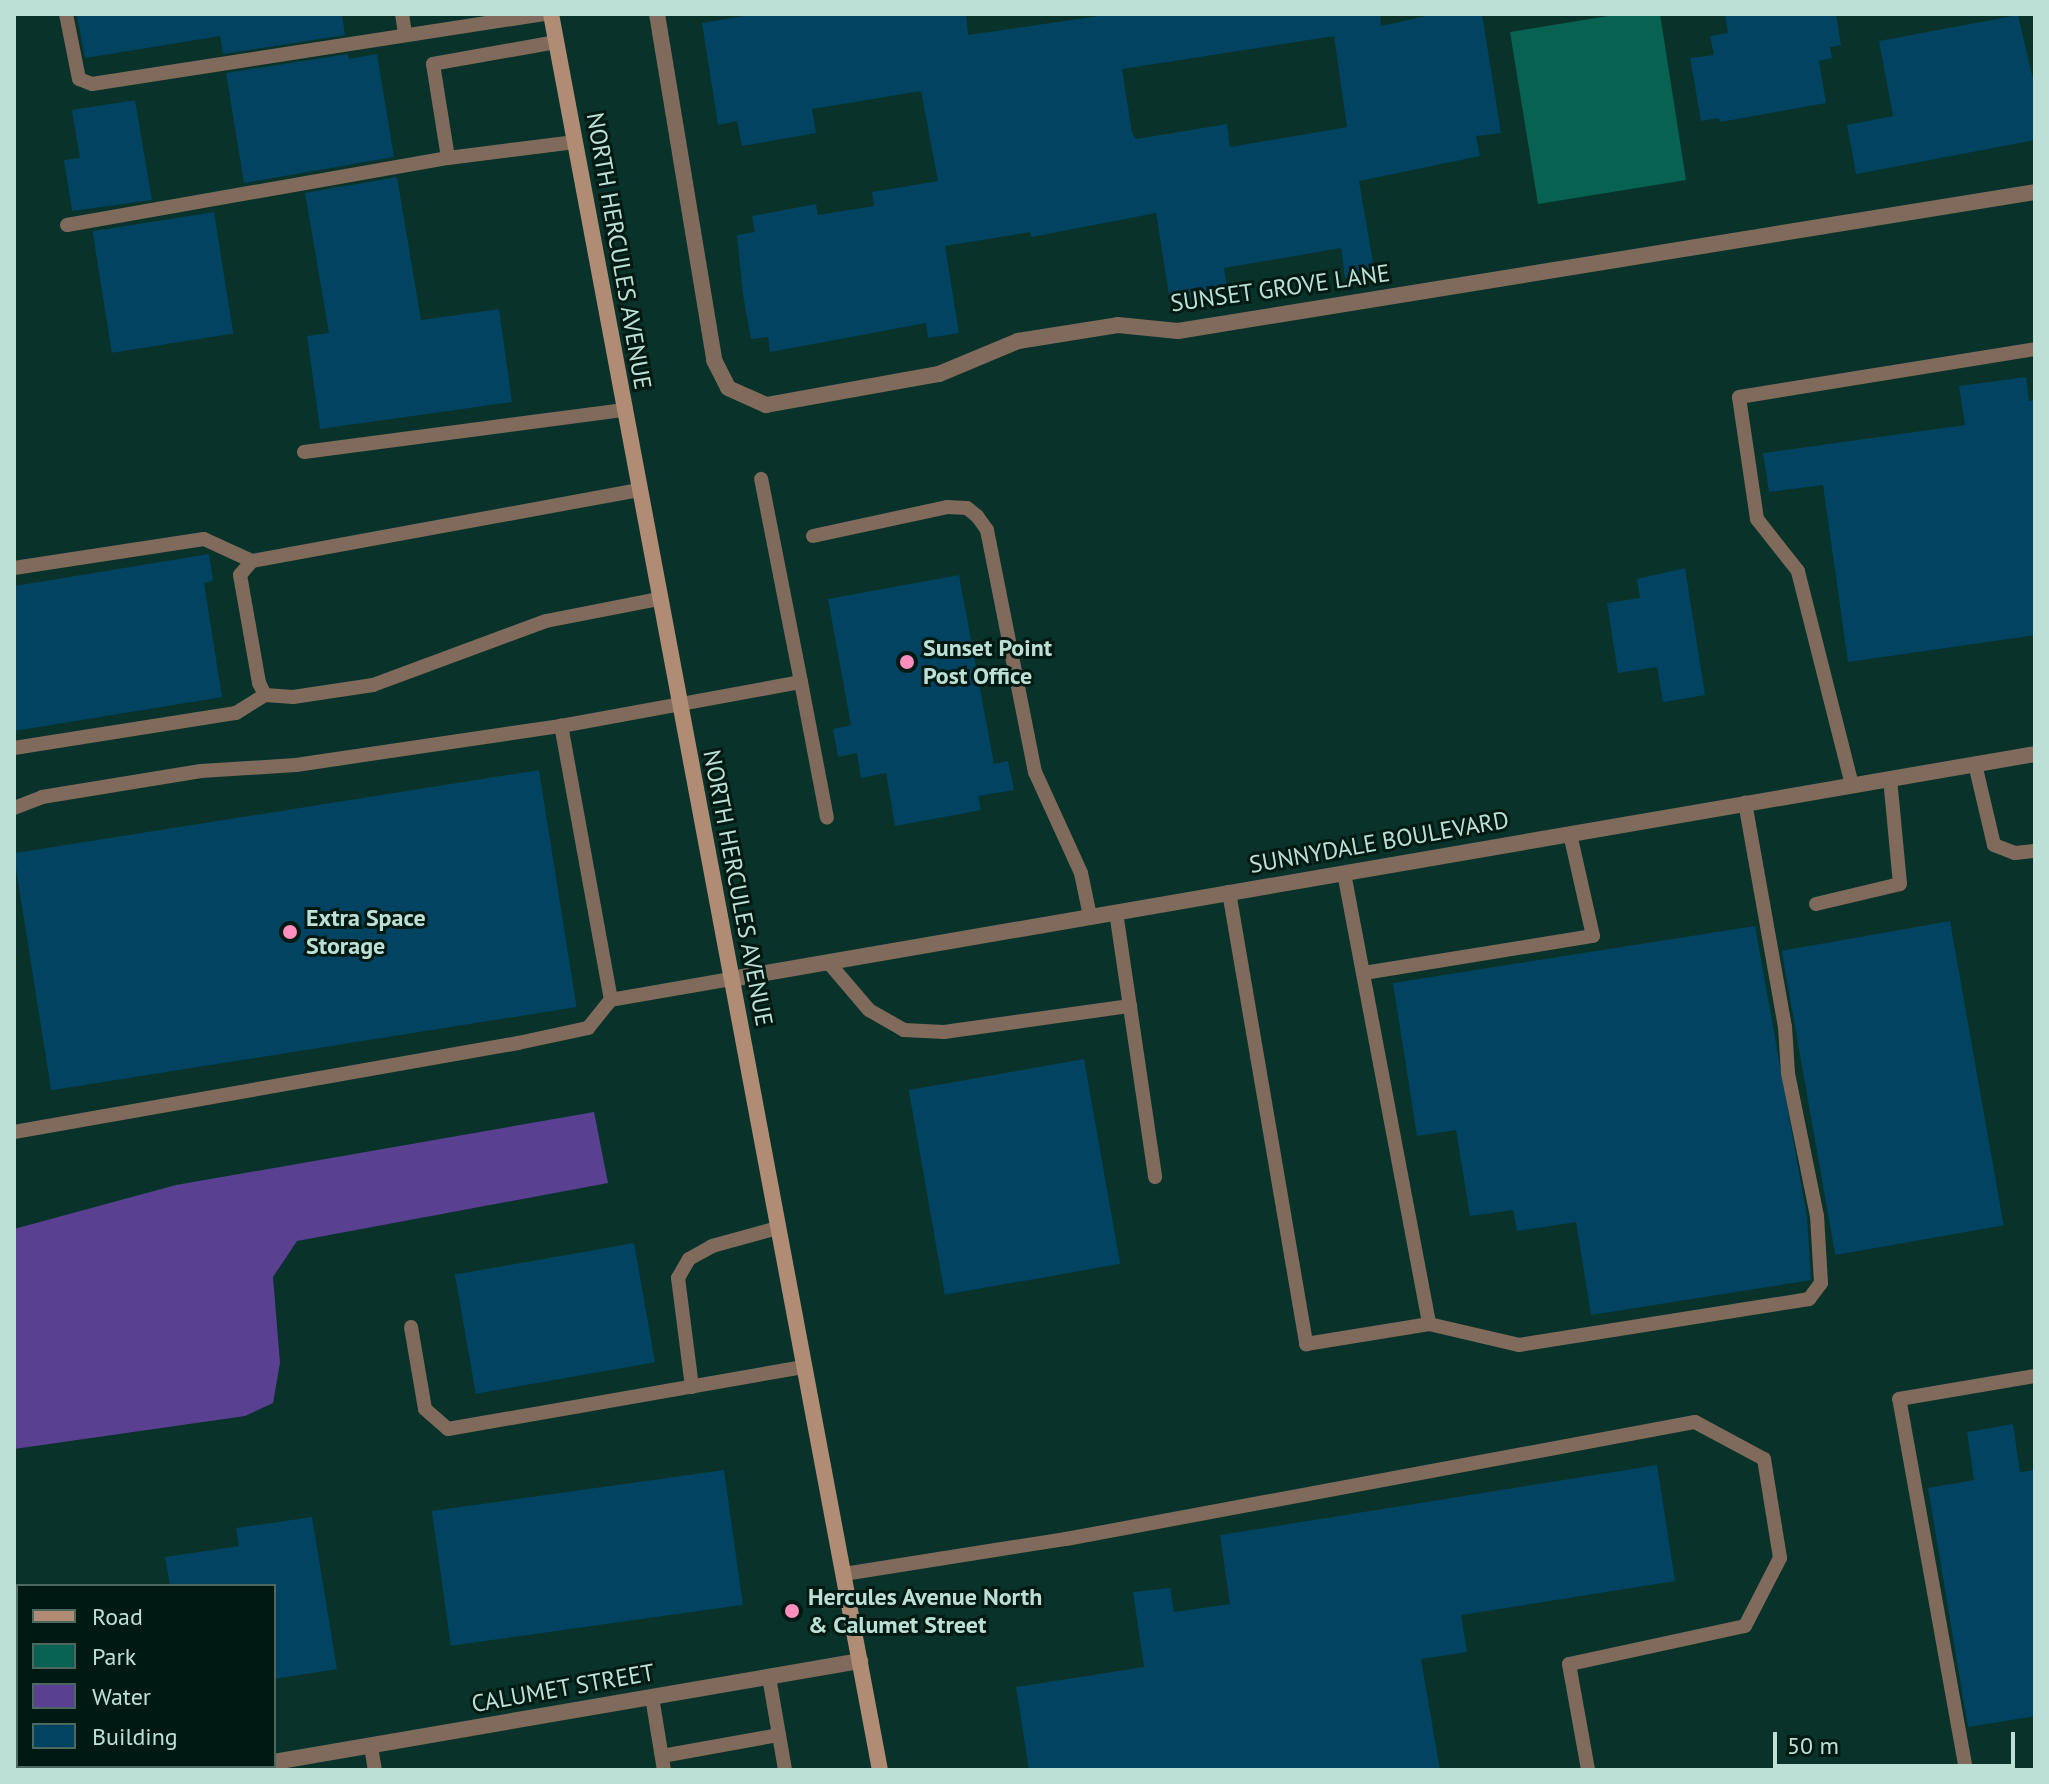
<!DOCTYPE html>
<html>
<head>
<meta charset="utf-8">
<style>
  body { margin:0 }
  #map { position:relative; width:2049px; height:1784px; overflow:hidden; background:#09332a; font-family:"PT Sans",sans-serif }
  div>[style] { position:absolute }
  .green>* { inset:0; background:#076251 }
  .water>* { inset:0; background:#594090 }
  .building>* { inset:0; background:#014360; transform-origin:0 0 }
  .lane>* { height:14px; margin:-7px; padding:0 7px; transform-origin:7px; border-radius:7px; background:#806a5b }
  .street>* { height:16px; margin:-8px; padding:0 8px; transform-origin:8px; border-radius:8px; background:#806a5b }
  .secondary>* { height:16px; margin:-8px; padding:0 8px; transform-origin:8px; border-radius:8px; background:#b08c75 }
  .dots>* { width:22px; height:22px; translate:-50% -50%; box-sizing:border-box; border:4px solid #001a13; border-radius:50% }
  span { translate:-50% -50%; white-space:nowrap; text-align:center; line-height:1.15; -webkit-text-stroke:6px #001a13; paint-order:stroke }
  .street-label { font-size:24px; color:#bce0d5 }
  .poi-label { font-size:24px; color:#bce0d5; font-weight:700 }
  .left { translate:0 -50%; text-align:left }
  .frame { position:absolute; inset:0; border:16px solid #bce0d5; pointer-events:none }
  .legend { position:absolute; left:16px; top:1584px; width:260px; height:184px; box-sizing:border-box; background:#001a13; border:2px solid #4b6961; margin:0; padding:10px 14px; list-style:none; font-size:24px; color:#bce0d5 }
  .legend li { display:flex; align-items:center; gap:16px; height:40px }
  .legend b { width:40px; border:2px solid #4b6961 }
  .scale { position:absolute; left:1773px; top:1732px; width:242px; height:36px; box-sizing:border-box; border:4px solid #bce0d5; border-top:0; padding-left:10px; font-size:24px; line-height:28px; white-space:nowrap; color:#bce0d5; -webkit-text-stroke:6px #001a13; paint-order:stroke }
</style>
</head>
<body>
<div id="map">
  <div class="green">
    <div style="clip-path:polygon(1620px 14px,1660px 14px,1686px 180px,1538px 204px,1510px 32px)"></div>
  </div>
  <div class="water">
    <div style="clip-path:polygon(594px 1112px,608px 1183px,297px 1241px,273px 1277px,280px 1363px,273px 1403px,245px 1416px,14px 1449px,14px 1229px,176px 1185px)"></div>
  </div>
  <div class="building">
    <div style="clip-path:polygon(89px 14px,342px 14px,345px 35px,223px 54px,220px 36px,85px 58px,77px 16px)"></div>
    <div style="clip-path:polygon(evenodd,755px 14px,966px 14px,968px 35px,1113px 14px,1380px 14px,1381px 26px,1435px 14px,1482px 14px,1501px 133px,1476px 136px,1480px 156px,1359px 181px,1375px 274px,1345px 278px,1341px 248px,1224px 268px,1228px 292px,1170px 301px,1156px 213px,1031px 237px,1030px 232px,945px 246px,959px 333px,928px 338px,926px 323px,770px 352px,768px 337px,751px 339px,743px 295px,737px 235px,755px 232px,752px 216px,816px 204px,818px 215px,874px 206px,872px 192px,938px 181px,921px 91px,812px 109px,816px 133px,742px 146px,737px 121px,718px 125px,702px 23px,755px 14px,1334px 36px,1347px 127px,1230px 147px,1227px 124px,1136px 139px,1132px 133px,1122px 69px,1334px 36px)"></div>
    <div style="clip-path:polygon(1725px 14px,1836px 14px,1841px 45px,1830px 47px,1832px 58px,1819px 61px,1826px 103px,1720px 122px,1719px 118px,1701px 121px,1690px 58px,1714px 55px,1710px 36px,1728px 33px)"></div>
    <div style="clip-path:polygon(2018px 15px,2035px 88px,2035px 140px,1856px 174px,1847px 125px,1893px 116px,1879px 41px)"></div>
    <div style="clip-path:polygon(348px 54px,349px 59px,377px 54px,394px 157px,244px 183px,226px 73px)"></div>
    <div style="clip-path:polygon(135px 100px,152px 200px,72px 211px,64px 160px,80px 158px,72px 110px)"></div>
    <div style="clip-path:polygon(397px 177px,421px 320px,499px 309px,512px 402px,320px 429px,307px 336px,329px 333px,305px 193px)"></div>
    <div style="left:214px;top:212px;width:123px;height:123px;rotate:81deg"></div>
    <div style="clip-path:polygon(2026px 377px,2029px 401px,2035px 400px,2035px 635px,1848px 662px,1823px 485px,1769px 492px,1763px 453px,1965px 425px,1959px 386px)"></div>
    <div style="clip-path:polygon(209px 554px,213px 581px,204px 583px,222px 697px,14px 731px,14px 586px)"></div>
    <div style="clip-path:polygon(1685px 568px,1705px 695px,1663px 702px,1657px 667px,1618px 673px,1607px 603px,1640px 598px,1637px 579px)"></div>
    <div style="clip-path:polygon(959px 575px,994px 764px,1008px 761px,1014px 790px,978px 796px,981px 810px,895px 826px,886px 773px,861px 778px,857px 753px,838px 757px,833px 729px,851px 725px,828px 599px)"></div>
    <div style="left:539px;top:770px;width:240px;height:532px;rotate:81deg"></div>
    <div style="left:1950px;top:921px;width:309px;height:171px;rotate:80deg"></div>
    <div style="clip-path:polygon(1755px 926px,1807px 1217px,1811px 1280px,1591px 1315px,1576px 1222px,1517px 1231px,1513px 1210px,1470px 1216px,1456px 1130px,1417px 1136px,1393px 983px)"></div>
    <div style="left:1084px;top:1059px;width:208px;height:178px;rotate:80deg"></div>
    <div style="left:634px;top:1243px;width:121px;height:182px;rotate:80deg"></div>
    <div style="clip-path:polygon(2013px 1424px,2020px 1472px,2035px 1470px,2035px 1716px,1968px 1727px,1928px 1488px,1974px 1480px,1967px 1432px)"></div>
    <div style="clip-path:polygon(1657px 1465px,1675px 1581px,1461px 1615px,1467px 1652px,1421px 1659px,1440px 1770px,1029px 1770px,1016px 1687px,1144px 1667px,1133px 1592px,1170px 1588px,1174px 1612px,1230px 1604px,1220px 1535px)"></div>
    <div style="left:724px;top:1470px;width:136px;height:295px;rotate:82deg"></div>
    <div style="clip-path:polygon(312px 1517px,337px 1669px,274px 1679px,274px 1586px,170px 1586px,165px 1557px,239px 1546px,236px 1528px)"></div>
  </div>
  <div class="lane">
    <div style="left:66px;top:14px;width:66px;rotate:78.7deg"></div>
    <div style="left:79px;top:79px;width:14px;rotate:21deg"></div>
    <div style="left:92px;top:84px;width:456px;rotate:-8.8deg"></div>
    <div style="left:402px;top:14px;width:20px;rotate:81deg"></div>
    <div style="left:556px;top:42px;width:125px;rotate:169.9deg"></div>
    <div style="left:433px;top:64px;width:95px;rotate:80.9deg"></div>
    <div style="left:448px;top:158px;width:128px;rotate:-7.2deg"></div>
    <div style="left:67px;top:225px;width:387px;rotate:-10deg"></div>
    <div style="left:304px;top:452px;width:323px;rotate:-7.5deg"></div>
    <div style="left:639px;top:490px;width:393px;rotate:169.6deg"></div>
    <div style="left:252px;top:561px;width:18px;rotate:131deg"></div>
    <div style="left:240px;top:575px;width:110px;rotate:80deg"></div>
    <div style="left:259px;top:683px;width:13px;rotate:63deg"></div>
    <div style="left:265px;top:695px;width:28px;rotate:4deg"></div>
    <div style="left:293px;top:697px;width:81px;rotate:-8.5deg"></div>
    <div style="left:373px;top:685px;width:184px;rotate:-20.3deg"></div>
    <div style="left:546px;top:621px;width:114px;rotate:-11.1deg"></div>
    <div style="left:813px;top:536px;width:137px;rotate:-12.2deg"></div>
    <div style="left:947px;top:507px;width:20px;rotate:3deg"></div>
    <div style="left:967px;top:508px;width:13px;rotate:39deg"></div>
    <div style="left:977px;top:516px;width:17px;rotate:54deg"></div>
    <div style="left:987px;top:530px;width:247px;rotate:78.8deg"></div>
    <div style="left:1035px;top:772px;width:111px;rotate:65.5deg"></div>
    <div style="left:1081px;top:873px;width:44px;rotate:78.2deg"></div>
    <div style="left:14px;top:568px;width:192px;rotate:-8.7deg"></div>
    <div style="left:204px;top:539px;width:53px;rotate:24.6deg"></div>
    <div style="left:801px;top:682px;width:138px;rotate:79.2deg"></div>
    <div style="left:14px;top:748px;width:225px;rotate:-9deg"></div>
    <div style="left:236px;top:713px;width:34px;rotate:-32deg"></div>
    <div style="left:1975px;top:764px;width:83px;rotate:76.8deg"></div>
    <div style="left:1994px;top:845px;width:22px;rotate:21deg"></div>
    <div style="left:2015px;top:853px;width:20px;rotate:-6deg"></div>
    <div style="left:1852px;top:785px;width:221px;rotate:-104.2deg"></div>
    <div style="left:1798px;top:571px;width:66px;rotate:-128.3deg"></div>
    <div style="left:1757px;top:519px;width:123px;rotate:-98.4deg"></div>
    <div style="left:1739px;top:397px;width:300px;rotate:-9.2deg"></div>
    <div style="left:14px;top:808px;width:30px;rotate:-21deg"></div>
    <div style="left:42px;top:797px;width:161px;rotate:-9.3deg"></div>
    <div style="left:201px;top:771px;width:95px;rotate:-3.6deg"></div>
    <div style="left:296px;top:765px;width:268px;rotate:-8.4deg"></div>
    <div style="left:1344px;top:873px;width:459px;rotate:79.3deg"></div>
    <div style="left:1229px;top:892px;width:459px;rotate:80.3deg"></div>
    <div style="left:1306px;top:1344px;width:125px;rotate:-9.2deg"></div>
    <div style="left:1429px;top:1324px;width:92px;rotate:13.1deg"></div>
    <div style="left:1519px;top:1345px;width:294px;rotate:-9deg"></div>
    <div style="left:1809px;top:1299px;width:20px;rotate:-53deg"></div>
    <div style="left:1821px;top:1283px;width:67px;rotate:-93.4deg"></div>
    <div style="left:1817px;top:1216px;width:146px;rotate:-101.5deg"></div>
    <div style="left:1788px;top:1073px;width:46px;rotate:-93.7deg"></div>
    <div style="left:1785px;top:1027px;width:228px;rotate:-100.1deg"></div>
    <div style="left:1816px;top:904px;width:86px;rotate:-13.4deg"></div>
    <div style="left:1900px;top:884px;width:106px;rotate:-95.4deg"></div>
    <div style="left:1116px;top:912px;width:268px;rotate:81.6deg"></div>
    <div style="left:828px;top:962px;width:63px;rotate:49.5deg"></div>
    <div style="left:869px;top:1010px;width:40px;rotate:29.7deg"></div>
    <div style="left:904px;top:1030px;width:40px;rotate:2.9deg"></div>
    <div style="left:944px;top:1032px;width:188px;rotate:-8deg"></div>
    <div style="left:1364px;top:973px;width:232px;rotate:-9.2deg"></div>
    <div style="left:1593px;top:936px;width:105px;rotate:-102.7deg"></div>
    <div style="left:731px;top:979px;width:122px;rotate:170.1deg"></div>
    <div style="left:611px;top:1000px;width:279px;rotate:-100.3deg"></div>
    <div style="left:561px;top:726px;width:244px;rotate:-10.4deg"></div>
    <div style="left:801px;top:682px;width:207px;rotate:-101.1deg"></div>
    <div style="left:14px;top:1132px;width:512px;rotate:-10.01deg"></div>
    <div style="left:518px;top:1043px;width:72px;rotate:-12.1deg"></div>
    <div style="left:588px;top:1028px;width:36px;rotate:-51deg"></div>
    <div style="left:411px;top:1327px;width:83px;rotate:80.3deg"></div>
    <div style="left:425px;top:1409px;width:30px;rotate:41deg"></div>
    <div style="left:448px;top:1429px;width:362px;rotate:-9.9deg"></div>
    <div style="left:692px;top:1387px;width:110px;rotate:-97.3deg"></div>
    <div style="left:678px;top:1278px;width:22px;rotate:-60deg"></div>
    <div style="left:689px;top:1259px;width:26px;rotate:-29deg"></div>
    <div style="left:712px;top:1246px;width:68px;rotate:-15.3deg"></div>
    <div style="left:844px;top:1574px;width:225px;rotate:-9deg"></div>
    <div style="left:1066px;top:1539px;width:640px;rotate:-10.54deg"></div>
    <div style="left:1695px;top:1422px;width:78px;rotate:28.2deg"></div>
    <div style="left:1764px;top:1459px;width:100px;rotate:80.8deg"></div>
    <div style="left:1780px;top:1558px;width:76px;rotate:117.2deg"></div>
    <div style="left:1745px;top:1626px;width:180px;rotate:167.8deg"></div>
    <div style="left:1569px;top:1664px;width:108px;rotate:79.8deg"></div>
    <div style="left:769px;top:1677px;width:94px;rotate:80.2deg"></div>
    <div style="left:652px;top:1697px;width:74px;rotate:80.7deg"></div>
    <div style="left:371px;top:1746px;width:24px;rotate:81deg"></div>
    <div style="left:662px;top:1756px;width:119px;rotate:-10.2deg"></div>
    <div style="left:1966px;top:1770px;width:377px;rotate:-100.2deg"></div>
    <div style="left:1899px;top:1399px;width:138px;rotate:-9.6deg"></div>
  </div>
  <div class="street">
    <div style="left:657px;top:14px;width:351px;rotate:80.6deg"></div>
    <div style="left:714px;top:360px;width:31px;rotate:63deg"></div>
    <div style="left:728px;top:388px;width:42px;rotate:24.1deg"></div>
    <div style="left:766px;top:405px;width:176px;rotate:-10.2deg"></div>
    <div style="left:939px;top:374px;width:86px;rotate:-22.7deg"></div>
    <div style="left:1018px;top:341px;width:101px;rotate:-9.1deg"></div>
    <div style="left:1118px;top:325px;width:60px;rotate:5.7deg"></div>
    <div style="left:1178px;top:331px;width:868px;rotate:-9.21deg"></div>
    <div style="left:731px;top:979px;width:1323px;rotate:-9.79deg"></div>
    <div style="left:274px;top:1762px;width:595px;rotate:-9.78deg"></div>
    <div style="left:225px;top:1770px;width:24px;rotate:-9deg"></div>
  </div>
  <div class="secondary">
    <div style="left:551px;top:14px;width:1787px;rotate:79.39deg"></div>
  </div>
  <div class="dots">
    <div style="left:907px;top:662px;background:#fe8ebc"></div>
    <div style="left:290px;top:932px;background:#fe8ebc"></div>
    <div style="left:792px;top:1611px;background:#fe8ebc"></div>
  </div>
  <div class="street-label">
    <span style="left:619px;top:251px;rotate:80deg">NORTH HERCULES AVENUE</span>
    <span style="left:1280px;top:288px;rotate:-8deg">SUNSET GROVE LANE</span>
    <span style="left:1379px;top:842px;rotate:-10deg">SUNNYDALE BOULEVARD</span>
    <span style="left:738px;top:888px;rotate:79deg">NORTH HERCULES AVENUE</span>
    <span style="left:563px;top:1688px;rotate:-10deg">CALUMET STREET</span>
  </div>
  <div class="poi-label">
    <span class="left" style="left:923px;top:662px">Sunset Point<br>Post Office</span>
    <span class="left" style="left:306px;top:932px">Extra Space<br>Storage</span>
    <span class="left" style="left:808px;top:1611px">Hercules Avenue North<br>&amp; Calumet Street</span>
  </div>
  <div class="frame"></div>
  <ul class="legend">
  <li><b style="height:10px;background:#b08c75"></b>Road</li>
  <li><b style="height:22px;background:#076251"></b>Park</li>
  <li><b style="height:22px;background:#594090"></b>Water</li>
  <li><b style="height:22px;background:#014360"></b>Building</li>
  </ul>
  <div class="scale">50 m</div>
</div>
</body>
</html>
